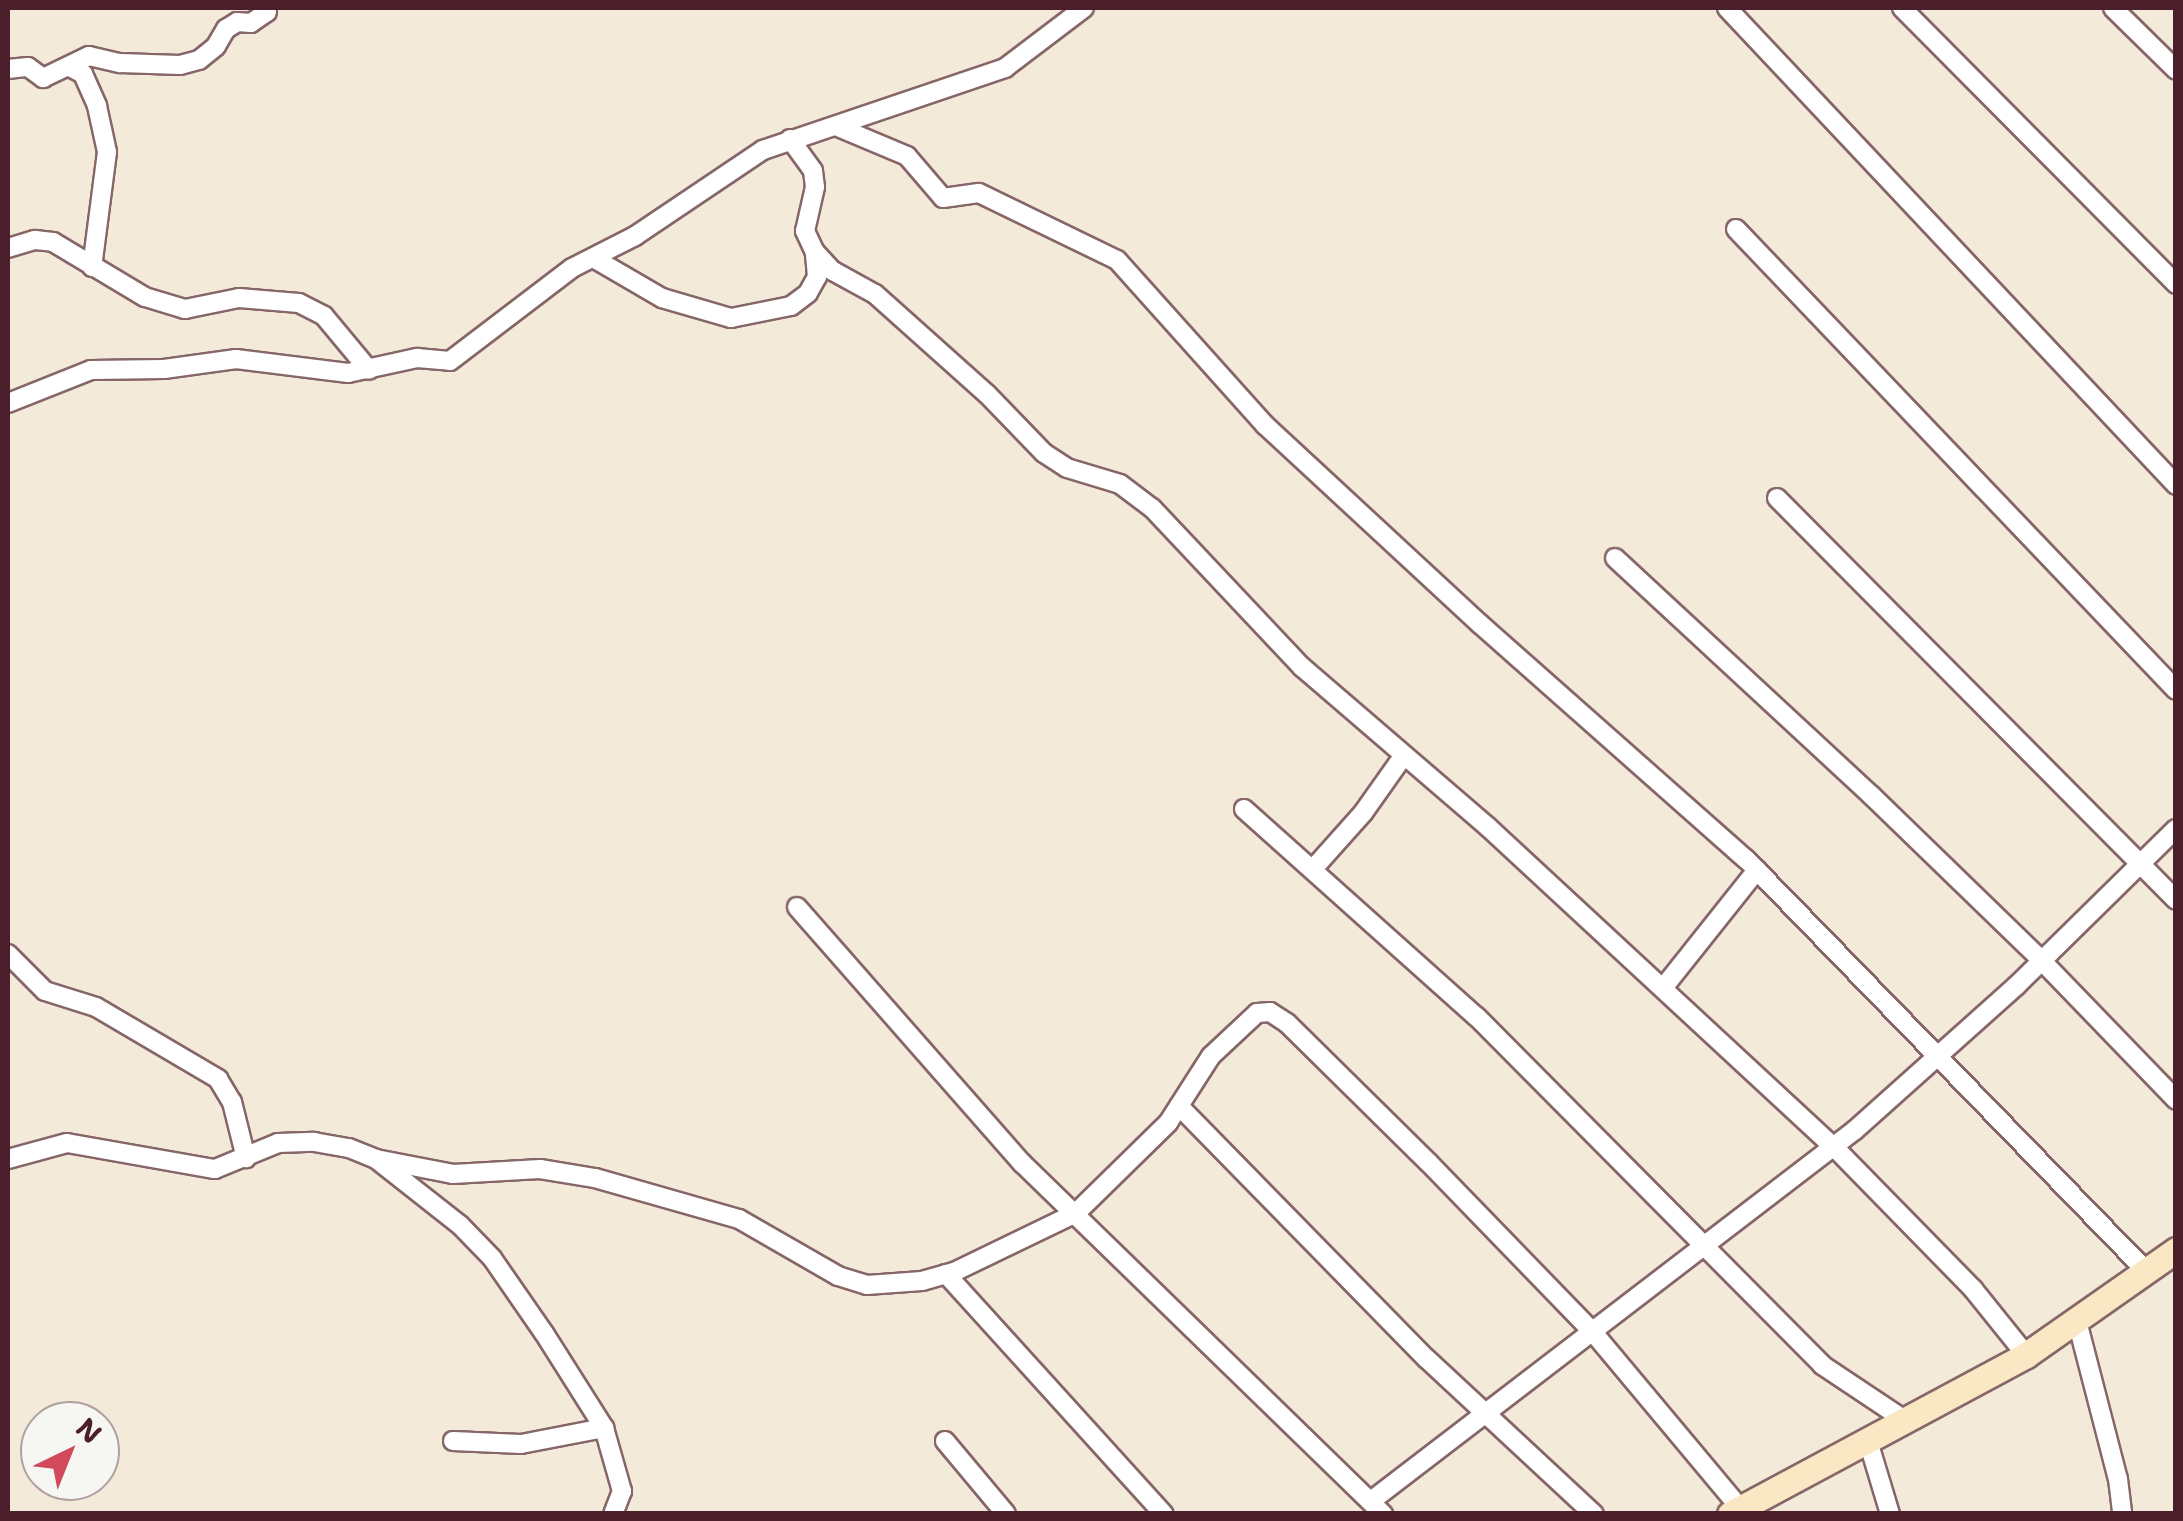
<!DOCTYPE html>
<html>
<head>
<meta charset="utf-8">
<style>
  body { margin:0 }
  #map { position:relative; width:2183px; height:1521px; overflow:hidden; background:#f4eada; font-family:"Shantell Sans",sans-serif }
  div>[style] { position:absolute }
  .roads { filter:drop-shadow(2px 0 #866668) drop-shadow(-2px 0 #866668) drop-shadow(0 2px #866668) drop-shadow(0 -2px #866668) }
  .minor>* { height:18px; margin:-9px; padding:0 9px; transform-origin:9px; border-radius:9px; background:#fff }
  .secondary>* { height:25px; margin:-12.5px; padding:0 12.5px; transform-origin:12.5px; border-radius:12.5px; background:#fae7c3 }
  span { translate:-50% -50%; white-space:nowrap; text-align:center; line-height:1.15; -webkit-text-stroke:10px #f6f6f2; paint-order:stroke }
  .frame { position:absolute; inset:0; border:10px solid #4a1f2b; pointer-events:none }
  .north { position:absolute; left:20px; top:1401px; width:100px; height:100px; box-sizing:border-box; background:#f6f6f2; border:2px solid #b1a0a2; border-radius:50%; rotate:43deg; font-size:28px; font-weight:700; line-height:40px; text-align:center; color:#4a1f2b }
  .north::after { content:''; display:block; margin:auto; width:35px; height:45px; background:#d1495b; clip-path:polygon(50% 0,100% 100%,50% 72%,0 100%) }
</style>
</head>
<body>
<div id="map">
  <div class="roads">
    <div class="minor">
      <div style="left:1727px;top:8px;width:655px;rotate:46.73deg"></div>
      <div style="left:1902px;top:8px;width:389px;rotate:45.2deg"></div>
      <div style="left:2113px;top:8px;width:88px;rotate:44.5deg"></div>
      <div style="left:70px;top:67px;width:15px;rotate:28deg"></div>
      <div style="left:83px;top:74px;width:35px;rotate:66deg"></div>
      <div style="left:97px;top:106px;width:47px;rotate:77.7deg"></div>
      <div style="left:107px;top:152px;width:116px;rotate:97.4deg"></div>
      <div style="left:8px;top:69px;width:20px;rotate:-6deg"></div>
      <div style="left:28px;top:67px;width:19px;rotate:36deg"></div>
      <div style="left:43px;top:78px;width:51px;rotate:-25.6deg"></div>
      <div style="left:89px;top:56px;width:32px;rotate:13deg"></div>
      <div style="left:120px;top:63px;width:60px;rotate:1.9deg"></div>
      <div style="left:180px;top:65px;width:20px;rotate:-15deg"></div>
      <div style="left:199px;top:60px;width:22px;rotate:-39deg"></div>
      <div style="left:216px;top:46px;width:20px;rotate:-60deg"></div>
      <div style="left:226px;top:29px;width:13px;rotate:-32deg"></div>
      <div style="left:237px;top:22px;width:14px;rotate:4deg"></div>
      <div style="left:251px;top:23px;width:19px;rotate:-35deg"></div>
      <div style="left:267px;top:12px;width:4px;rotate:-104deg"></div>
      <div style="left:838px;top:127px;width:75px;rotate:22.8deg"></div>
      <div style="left:907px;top:156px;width:55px;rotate:49.4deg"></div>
      <div style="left:943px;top:198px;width:36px;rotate:-8deg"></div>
      <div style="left:979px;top:193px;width:153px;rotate:25.9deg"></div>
      <div style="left:1117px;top:260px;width:222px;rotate:48.1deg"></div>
      <div style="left:1265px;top:425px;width:293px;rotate:42.8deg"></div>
      <div style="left:1480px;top:624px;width:355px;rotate:41.5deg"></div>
      <div style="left:1746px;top:859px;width:576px;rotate:45.84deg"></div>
      <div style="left:790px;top:139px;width:39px;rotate:54deg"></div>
      <div style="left:813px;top:171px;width:16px;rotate:83deg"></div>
      <div style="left:815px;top:187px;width:45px;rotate:102.8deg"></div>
      <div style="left:805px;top:231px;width:23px;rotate:65deg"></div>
      <div style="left:815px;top:252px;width:26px;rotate:47deg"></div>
      <div style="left:833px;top:271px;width:48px;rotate:28.7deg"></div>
      <div style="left:875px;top:294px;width:150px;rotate:41.8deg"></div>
      <div style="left:987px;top:394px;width:82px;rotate:46deg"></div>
      <div style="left:1044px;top:453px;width:27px;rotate:33deg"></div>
      <div style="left:1067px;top:468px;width:55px;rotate:16.8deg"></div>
      <div style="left:1120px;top:484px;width:40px;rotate:37deg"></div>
      <div style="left:1152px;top:508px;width:219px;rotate:46.7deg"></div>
      <div style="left:1302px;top:667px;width:245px;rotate:40.7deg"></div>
      <div style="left:1488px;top:827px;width:471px;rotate:42.8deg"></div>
      <div style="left:1834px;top:1147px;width:199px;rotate:45.6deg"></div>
      <div style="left:1973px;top:1289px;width:85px;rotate:51.2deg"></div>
      <div style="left:1736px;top:229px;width:637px;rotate:46.34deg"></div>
      <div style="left:8px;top:248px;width:28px;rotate:-17deg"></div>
      <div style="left:35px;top:240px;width:18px;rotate:6deg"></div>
      <div style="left:53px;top:242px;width:107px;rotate:30.9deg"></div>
      <div style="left:145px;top:297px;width:42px;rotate:16.7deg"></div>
      <div style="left:185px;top:309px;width:55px;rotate:-11.5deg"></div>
      <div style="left:239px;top:298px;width:60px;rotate:4.8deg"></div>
      <div style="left:299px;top:303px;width:28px;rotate:27deg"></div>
      <div style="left:324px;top:316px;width:70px;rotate:50.2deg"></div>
      <div style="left:595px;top:259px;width:78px;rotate:30.2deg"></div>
      <div style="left:662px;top:298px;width:72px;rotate:16.2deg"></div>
      <div style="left:731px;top:318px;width:61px;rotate:-11.3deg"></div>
      <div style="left:791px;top:306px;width:21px;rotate:-37deg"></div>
      <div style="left:808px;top:293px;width:18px;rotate:-61deg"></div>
      <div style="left:817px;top:277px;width:25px;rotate:-95deg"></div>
      <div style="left:8px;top:403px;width:89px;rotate:-21.7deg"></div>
      <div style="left:91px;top:370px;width:73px;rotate:-0.8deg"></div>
      <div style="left:164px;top:369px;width:73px;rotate:-7.9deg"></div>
      <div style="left:236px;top:359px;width:113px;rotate:7.1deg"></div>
      <div style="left:348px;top:373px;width:71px;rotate:-12.3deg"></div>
      <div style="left:417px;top:358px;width:33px;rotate:5deg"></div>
      <div style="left:450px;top:361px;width:153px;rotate:-37.3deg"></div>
      <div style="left:572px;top:268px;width:71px;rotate:-26.9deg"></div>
      <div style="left:635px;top:236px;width:154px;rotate:-33.9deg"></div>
      <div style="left:763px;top:150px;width:256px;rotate:-18.7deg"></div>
      <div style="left:1005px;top:68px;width:99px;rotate:-37.2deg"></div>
      <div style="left:1777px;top:498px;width:566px;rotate:45.21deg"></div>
      <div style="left:1615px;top:558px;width:349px;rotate:42.8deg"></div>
      <div style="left:1871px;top:795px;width:238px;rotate:44.1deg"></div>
      <div style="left:2042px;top:961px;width:193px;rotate:46deg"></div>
      <div style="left:1244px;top:809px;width:312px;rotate:41.8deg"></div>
      <div style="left:1477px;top:1017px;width:490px;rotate:45.2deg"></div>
      <div style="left:1822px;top:1365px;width:101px;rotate:33.7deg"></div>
      <div style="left:1313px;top:869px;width:75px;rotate:-48.2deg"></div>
      <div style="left:1363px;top:813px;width:71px;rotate:-54.7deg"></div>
      <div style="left:797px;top:907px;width:341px;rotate:48.7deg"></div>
      <div style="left:1022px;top:1163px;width:504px;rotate:44.2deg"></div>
      <div style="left:8px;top:954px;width:52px;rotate:45deg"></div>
      <div style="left:45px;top:991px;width:53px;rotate:17.4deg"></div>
      <div style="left:96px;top:1007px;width:142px;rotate:30.5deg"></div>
      <div style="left:218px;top:1079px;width:27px;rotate:59deg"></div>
      <div style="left:232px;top:1102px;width:58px;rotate:76deg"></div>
      <div style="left:1663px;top:988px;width:151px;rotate:-51.5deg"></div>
      <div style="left:1179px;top:1106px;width:354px;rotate:45.6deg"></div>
      <div style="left:1427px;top:1359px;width:228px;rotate:42.9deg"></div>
      <div style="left:8px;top:1159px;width:61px;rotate:-15.2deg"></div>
      <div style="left:67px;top:1143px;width:150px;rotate:10deg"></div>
      <div style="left:215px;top:1169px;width:68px;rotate:-22.4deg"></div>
      <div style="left:278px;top:1143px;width:36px;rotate:-2deg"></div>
      <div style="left:314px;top:1142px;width:36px;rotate:10deg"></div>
      <div style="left:349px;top:1148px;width:29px;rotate:22deg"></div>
      <div style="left:376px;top:1159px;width:107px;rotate:38.2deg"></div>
      <div style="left:460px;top:1225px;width:46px;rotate:45.9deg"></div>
      <div style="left:492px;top:1258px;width:91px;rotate:55.3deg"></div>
      <div style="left:544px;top:1333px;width:112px;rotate:57.7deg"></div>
      <div style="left:604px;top:1428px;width:66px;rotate:74.1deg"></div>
      <div style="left:622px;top:1491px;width:25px;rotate:111deg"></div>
      <div style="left:376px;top:1159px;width:78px;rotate:11deg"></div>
      <div style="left:453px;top:1174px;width:87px;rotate:-3.3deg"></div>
      <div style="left:540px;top:1169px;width:56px;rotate:9.3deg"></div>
      <div style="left:595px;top:1178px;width:150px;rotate:15.9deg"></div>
      <div style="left:739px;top:1219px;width:114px;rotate:29.9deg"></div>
      <div style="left:838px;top:1276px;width:30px;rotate:17deg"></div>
      <div style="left:867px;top:1285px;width:55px;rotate:-4.2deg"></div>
      <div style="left:922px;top:1281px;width:35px;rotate:-16deg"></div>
      <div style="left:956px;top:1271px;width:133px;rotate:-25.8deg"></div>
      <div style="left:1076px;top:1213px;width:129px;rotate:-44.4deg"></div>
      <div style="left:1168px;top:1123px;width:80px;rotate:-57.3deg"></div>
      <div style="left:1211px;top:1056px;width:63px;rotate:-43.1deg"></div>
      <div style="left:1257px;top:1013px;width:13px;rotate:-4deg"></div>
      <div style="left:1270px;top:1012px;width:20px;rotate:33deg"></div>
      <div style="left:1287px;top:1023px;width:199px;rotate:44.6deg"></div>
      <div style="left:1429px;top:1163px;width:234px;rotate:45.9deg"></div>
      <div style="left:1592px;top:1331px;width:231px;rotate:50.1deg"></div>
      <div style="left:946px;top:1274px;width:324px;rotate:47.8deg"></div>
      <div style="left:2077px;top:1321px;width:163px;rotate:75.5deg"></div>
      <div style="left:2118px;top:1479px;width:35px;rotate:83deg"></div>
      <div style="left:453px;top:1441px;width:68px;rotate:2.5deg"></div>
      <div style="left:521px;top:1444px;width:85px;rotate:-10.9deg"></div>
      <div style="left:945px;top:1441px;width:95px;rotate:50.1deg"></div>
      <div style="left:1868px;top:1441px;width:76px;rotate:73.2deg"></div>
      <div style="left:1371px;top:1501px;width:610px;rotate:-37.47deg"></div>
      <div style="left:1855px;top:1130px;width:216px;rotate:-41.8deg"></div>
      <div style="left:2016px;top:986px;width:224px;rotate:-44.5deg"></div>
    </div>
    <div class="secondary">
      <div style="left:1730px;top:1514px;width:336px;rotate:-28.2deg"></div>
      <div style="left:2026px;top:1355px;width:183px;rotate:-35deg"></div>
    </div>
  </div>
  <div class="frame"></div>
  <div class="north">N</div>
</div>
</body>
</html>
